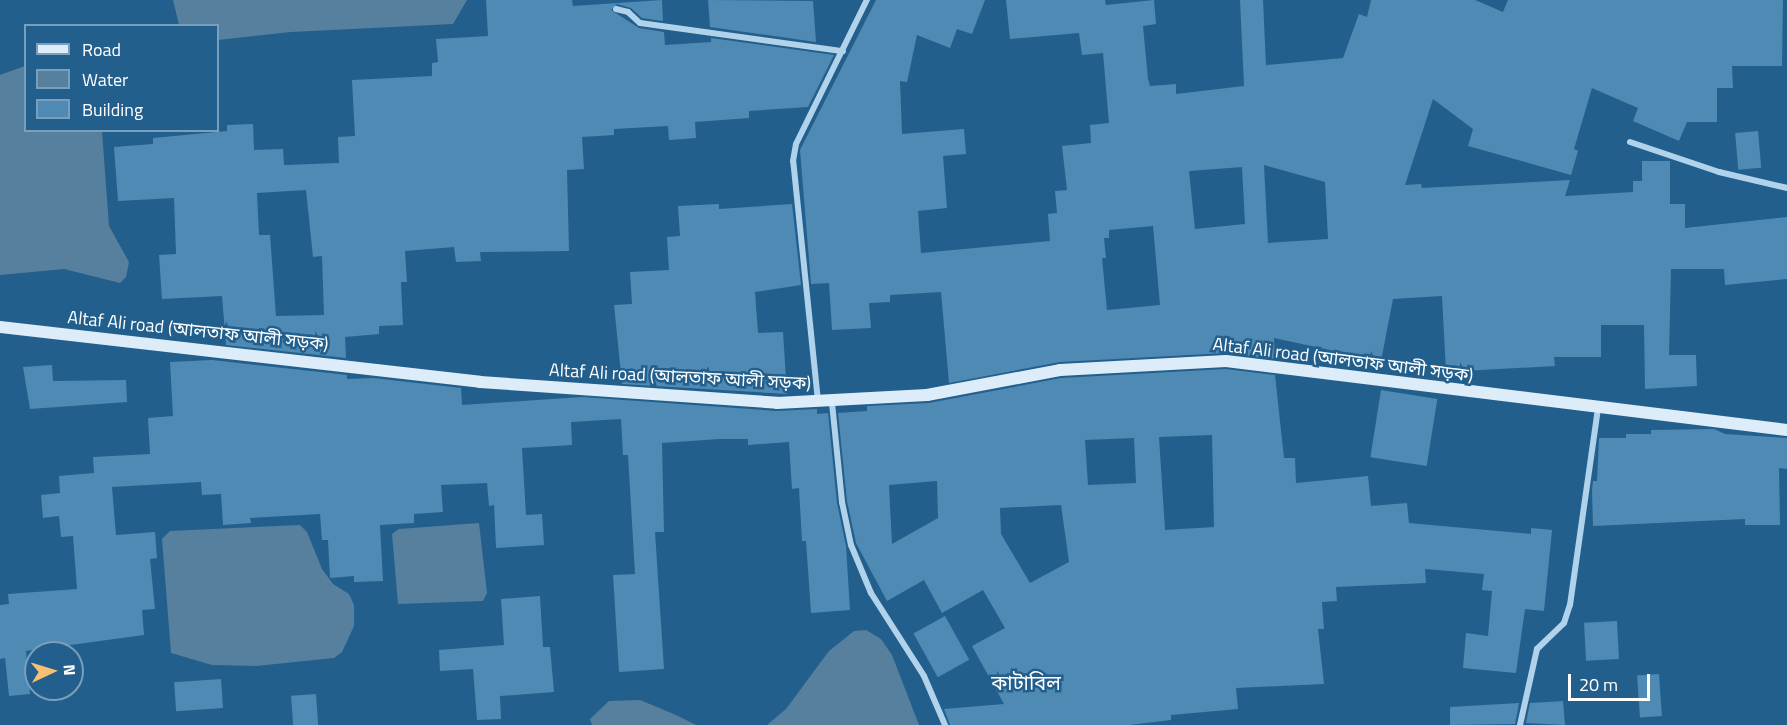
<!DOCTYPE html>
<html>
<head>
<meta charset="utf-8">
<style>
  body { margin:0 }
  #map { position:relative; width:1787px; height:725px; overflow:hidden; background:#225f8c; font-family:"Titillium Web","Noto Sans Bengali",sans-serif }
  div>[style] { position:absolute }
  .water>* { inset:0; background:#56809e }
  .building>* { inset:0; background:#4f8ab5; transform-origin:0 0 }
  .street>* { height:6px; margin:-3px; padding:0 3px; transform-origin:3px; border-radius:3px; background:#b0d3eb }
  .secondary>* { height:12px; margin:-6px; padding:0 6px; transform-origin:6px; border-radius:6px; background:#dcecf9 }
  span { translate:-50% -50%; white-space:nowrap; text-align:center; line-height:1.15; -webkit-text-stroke:5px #225f8c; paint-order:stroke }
  .street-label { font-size:18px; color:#fff }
  .neighbourhood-label { font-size:20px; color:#fff }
  .legend { position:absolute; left:24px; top:24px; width:195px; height:108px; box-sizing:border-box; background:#225f8c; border:2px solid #7a9fba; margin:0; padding:8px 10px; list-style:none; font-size:18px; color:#fff }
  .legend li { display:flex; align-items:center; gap:12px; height:30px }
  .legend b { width:30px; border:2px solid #7a9fba }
  .north { position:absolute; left:24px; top:641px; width:60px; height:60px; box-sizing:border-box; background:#225f8c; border:2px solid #7a9fba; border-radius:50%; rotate:86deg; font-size:16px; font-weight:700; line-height:24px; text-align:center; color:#fff }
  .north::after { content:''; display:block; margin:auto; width:21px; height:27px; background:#f7bf73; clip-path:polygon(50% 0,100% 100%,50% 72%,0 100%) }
  .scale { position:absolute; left:1568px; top:674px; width:82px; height:27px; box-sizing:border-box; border:3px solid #fff; border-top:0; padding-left:8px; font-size:18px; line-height:21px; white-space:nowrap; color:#fff; -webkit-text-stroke:4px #225f8c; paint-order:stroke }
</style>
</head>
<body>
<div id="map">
  <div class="water">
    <div style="clip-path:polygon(173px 0,467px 0,453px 24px,291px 32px,218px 40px,218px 26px,179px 25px)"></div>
    <div style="clip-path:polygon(25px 66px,26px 130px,102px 131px,109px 226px,129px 262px,126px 277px,120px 283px,64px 269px,0 275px,0 75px)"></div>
    <div style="clip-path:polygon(479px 523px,487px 593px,483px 601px,398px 604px,392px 534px,399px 529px)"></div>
    <div style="clip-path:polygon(300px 525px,307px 532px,322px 569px,333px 584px,349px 594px,354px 605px,354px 626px,342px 652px,334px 658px,256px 666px,212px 665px,171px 653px,162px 539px,170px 531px)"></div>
    <div style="clip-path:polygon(866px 630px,881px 639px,892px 655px,919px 725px,767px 725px,786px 709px,829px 651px,854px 631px)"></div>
    <div style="clip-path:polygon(640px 700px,676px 715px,696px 725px,592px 725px,590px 719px,609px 701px)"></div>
  </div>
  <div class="building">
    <div style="clip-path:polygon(evenodd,486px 0,572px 0,573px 6px,662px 0,663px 21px,642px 18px,631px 8px,617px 4px,611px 10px,639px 28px,664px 32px,665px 45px,711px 42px,711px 38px,834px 55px,808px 107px,749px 111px,749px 118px,695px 122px,696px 138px,669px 140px,668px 126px,614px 129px,614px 135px,582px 137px,584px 169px,567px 170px,569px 251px,480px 252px,481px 261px,456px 262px,454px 247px,405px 251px,407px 282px,401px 282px,403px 325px,379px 326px,379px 334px,345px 337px,346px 358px,226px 345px,222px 296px,162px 299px,159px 255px,176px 254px,174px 198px,118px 201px,114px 147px,153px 144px,153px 138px,227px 131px,227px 125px,253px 124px,254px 150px,283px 149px,284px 165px,339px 163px,338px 137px,355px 136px,352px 80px,432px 76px,432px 63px,438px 62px,436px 39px,488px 36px,486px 0,306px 190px,313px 257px,322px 256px,324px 315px,276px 316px,270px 235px,259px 235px,257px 193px,306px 190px)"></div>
    <div style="clip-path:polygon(708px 0,813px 1px,816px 42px,710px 27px)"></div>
    <div style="clip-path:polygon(evenodd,876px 0,985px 0,972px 34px,957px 29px,950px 48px,917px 35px,907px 82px,900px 81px,902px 134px,964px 129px,966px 154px,943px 156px,947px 208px,918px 211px,921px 253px,1050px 241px,1048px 214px,1057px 213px,1055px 191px,1067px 190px,1062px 146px,1091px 143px,1090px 125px,1109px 123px,1103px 53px,1082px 55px,1079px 33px,1010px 39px,1006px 0,1105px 0,1106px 5px,1154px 0,1156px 24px,1143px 26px,1148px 79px,1150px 86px,1176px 84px,1176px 94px,1244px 86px,1240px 0,1263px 0,1266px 65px,1343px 58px,1359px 14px,1367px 17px,1371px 0,1475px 0,1503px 12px,1508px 0,1783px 0,1782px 66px,1732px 66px,1733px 88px,1717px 88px,1717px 122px,1687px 122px,1679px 141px,1633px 121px,1638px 108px,1592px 88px,1574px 149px,1578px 151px,1571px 175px,1468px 146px,1473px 129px,1433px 99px,1405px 185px,1421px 184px,1422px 188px,1570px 180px,1565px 196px,1633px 192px,1633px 181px,1642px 181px,1642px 161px,1670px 161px,1670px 204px,1685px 204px,1685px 228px,1787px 217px,1787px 279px,1725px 285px,1724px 269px,1671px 269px,1669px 355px,1696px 355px,1697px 386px,1645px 389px,1644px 325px,1601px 325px,1601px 357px,1554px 357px,1555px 366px,1446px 372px,1442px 296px,1393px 299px,1381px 361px,1274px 338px,1275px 359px,1226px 353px,1060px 362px,949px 383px,941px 292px,890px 295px,890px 302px,869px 303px,871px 328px,832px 330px,829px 283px,811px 284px,800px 150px,876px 0,1264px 165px,1325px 182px,1328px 239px,1268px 243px,1264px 165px,876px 0,1242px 167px,1245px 224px,1195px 229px,1189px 171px,1242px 167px,876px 0,1153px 226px,1160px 305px,1107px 310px,1102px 258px,1106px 258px,1104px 238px,1109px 238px,1109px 230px,1153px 226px)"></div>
    <div style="left:1758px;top:131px;width:37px;height:23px;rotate:85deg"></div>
    <div style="clip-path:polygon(719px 204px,719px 209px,792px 204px,801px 285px,755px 292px,758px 333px,783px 332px,787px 394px,622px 384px,614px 305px,632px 304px,630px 272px,669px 270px,667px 237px,680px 236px,678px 206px)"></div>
    <div style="clip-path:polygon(212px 360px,347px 375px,347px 379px,373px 378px,461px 388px,462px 405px,582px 397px,777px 411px,817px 409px,817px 414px,828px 413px,837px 503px,846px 546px,850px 610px,811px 613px,806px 541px,802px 541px,799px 488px,792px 489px,789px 442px,748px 445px,748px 439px,719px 439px,662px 443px,664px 532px,655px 532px,664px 669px,619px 672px,613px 575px,635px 574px,628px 455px,623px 455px,621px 419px,571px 422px,572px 445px,522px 448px,526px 515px,542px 514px,544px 545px,496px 548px,494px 505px,489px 506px,487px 483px,441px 485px,443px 512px,414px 514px,414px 523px,380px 525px,383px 581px,354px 582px,354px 576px,330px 578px,328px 540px,322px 540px,320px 514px,250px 518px,251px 523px,223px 525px,221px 494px,202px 495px,201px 482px,112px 487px,116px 535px,155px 532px,157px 558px,150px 559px,155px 609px,142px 610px,144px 635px,26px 651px,30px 694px,9px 696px,5px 658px,0 659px,0 605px,9px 604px,8px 594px,77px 589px,73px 536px,61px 537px,59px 516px,43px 518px,41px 495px,60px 493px,59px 476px,94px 473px,93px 457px,150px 454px,148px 418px,173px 416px,170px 362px)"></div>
    <div style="clip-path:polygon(52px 365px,53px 381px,126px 380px,127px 402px,30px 409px,23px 367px)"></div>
    <div style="clip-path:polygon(evenodd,1226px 369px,1275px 375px,1284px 458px,1295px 458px,1296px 483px,1368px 476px,1371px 506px,1407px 503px,1409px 523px,1531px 534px,1531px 528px,1552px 530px,1544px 611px,1525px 609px,1516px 673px,1463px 668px,1466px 633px,1488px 636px,1492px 591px,1482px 590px,1484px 574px,1425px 569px,1426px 583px,1336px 587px,1337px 601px,1322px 602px,1324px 629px,1318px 629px,1324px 684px,1236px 688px,1238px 709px,1171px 715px,1171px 720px,1129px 725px,950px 725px,944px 709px,1004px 704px,972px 646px,1005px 628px,983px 590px,942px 613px,924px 580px,887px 601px,856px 543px,847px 501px,838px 413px,867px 411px,867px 406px,929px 403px,1061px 378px,1226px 369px,1212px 435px,1214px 527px,1165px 530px,1159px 437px,1212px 435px,1226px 369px,1134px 438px,1136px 483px,1088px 485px,1085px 440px,1134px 438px,1226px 369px,937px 481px,938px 518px,892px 544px,889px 485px,937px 481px,1226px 369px,1061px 505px,1069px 562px,1030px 583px,1001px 534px,1000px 508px,1061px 505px)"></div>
    <div style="left:1381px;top:390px;width:57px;height:68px;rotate:9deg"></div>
    <div style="clip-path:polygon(1714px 429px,1725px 434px,1787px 438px,1787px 469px,1779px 468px,1780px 525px,1745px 525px,1745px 519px,1593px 526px,1592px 490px,1593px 481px,1597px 481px,1599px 438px,1626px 438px,1626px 434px,1651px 434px,1651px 430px)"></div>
    <div style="clip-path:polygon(540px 596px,543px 647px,550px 647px,554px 692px,500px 696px,501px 719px,477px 720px,473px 669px,440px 671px,439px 650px,504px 645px,501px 599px)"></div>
    <div style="left:945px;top:616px;width:50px;height:36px;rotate:61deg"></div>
    <div style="left:1617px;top:621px;width:38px;height:33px;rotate:87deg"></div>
    <div style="left:1659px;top:674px;width:42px;height:22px;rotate:86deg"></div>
    <div style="left:221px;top:679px;width:29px;height:47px;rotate:86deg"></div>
    <div style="left:316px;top:694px;width:31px;height:25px;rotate:86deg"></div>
    <div style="clip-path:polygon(1563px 701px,1565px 725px,1526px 723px,1530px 703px)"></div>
    <div style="clip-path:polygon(1519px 703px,1515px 724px,1450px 725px,1450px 707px)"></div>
  </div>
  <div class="street">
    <div style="left:616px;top:9px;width:12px;rotate:14deg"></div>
    <div style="left:628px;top:12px;width:16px;rotate:43deg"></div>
    <div style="left:640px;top:23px;width:205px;rotate:7.9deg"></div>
    <div style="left:1630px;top:142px;width:94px;rotate:18.6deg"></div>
    <div style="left:1719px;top:172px;width:70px;rotate:13.2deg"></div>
    <div style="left:818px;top:401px;width:241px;rotate:-95.9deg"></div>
    <div style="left:793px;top:161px;width:17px;rotate:-80deg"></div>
    <div style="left:796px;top:144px;width:161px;rotate:-63.8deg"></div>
    <div style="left:832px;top:403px;width:100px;rotate:84.2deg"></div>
    <div style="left:842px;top:502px;width:44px;rotate:78.2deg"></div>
    <div style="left:851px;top:545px;width:52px;rotate:67.4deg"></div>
    <div style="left:871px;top:593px;width:98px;rotate:57.4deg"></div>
    <div style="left:924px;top:676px;width:53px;rotate:66.8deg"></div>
    <div style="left:1520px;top:725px;width:78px;rotate:-77.4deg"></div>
    <div style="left:1537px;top:649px;width:37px;rotate:-44deg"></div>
    <div style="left:1564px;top:623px;width:19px;rotate:-72deg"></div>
    <div style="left:1570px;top:605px;width:198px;rotate:-81.9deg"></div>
  </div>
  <div class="secondary">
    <div style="left:0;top:327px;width:483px;rotate:6.5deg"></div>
    <div style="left:480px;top:382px;width:298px;rotate:4deg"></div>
    <div style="left:777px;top:403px;width:150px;rotate:-3.1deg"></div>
    <div style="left:927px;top:395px;width:135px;rotate:-10.6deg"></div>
    <div style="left:1060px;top:370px;width:166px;rotate:-3.1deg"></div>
    <div style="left:1226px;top:361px;width:565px;rotate:7.01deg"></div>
  </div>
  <div class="street-label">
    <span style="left:198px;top:331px;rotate:6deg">Altaf Ali road (আলতাফ আলী সড়ক)</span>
    <span style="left:1343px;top:360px;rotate:7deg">Altaf Ali road (আলতাফ আলী সড়ক)</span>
    <span style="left:680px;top:377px;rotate:3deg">Altaf Ali road (আলতাফ আলী সড়ক)</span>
  </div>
  <div class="neighbourhood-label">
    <span style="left:1026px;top:682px">কাটাবিল</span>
  </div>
  <ul class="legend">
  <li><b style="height:8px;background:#dcecf9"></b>Road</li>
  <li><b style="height:16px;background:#56809e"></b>Water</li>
  <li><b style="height:16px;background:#4f8ab5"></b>Building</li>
  </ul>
  <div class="north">N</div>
  <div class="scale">20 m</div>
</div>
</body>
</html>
